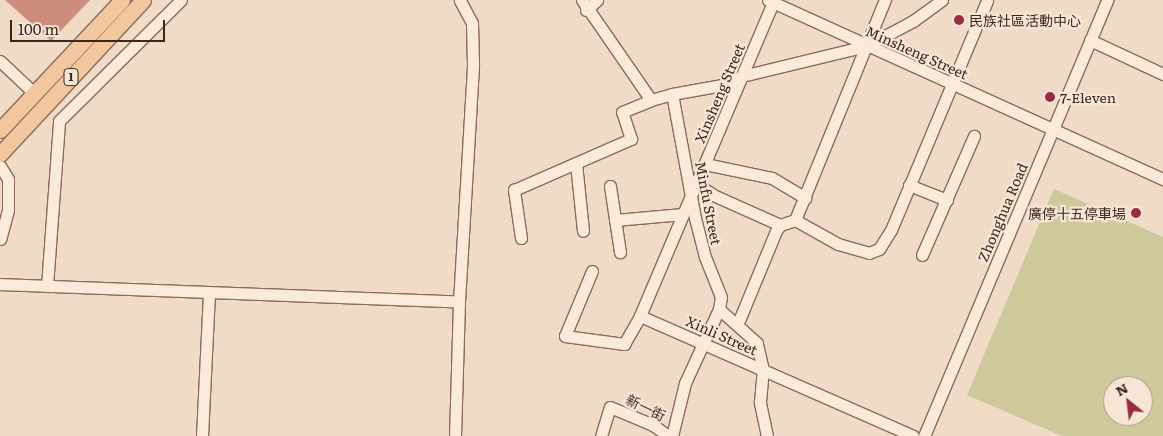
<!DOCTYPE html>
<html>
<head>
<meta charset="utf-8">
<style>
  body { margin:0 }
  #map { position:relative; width:1163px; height:436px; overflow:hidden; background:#efdbc6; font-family:Literata,"Noto Sans TC",serif }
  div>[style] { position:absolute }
  .green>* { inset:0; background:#cec99a }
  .building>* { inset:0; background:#ce8d7c }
  .roads { filter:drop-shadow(1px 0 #8b6b5b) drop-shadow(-1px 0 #8b6b5b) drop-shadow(0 1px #8b6b5b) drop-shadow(0 -1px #8b6b5b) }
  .minor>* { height:11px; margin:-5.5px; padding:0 5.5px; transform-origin:5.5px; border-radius:5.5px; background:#f9eada }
  .major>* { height:15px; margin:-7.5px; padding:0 7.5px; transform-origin:7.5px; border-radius:7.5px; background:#f2c79e }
  .dots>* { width:14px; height:14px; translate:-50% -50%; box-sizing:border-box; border:2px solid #f6e6d6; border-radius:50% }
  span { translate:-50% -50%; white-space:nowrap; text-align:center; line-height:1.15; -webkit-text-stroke:4.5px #f6e6d6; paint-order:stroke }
  .shield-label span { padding:1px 4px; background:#f6e6d6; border:1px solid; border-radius:4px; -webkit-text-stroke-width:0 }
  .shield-label { font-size:12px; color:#3b271f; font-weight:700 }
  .poi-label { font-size:14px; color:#3b271f }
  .left { translate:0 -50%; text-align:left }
  .right { translate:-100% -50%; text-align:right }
  .street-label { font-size:14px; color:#3b271f }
  .north { position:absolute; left:1103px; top:376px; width:50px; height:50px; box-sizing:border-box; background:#f6e6d6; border:1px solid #ab9a8d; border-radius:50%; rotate:331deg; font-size:14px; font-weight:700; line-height:20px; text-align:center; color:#3b271f }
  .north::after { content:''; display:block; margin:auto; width:18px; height:22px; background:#9b2a42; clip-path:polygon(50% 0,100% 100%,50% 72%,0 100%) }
  .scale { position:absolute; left:10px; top:20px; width:155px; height:22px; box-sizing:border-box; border:2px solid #3b271f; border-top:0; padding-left:6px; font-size:15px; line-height:18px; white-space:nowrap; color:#3b271f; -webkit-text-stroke:4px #f6e6d6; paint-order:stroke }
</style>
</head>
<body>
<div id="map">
  <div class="green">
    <div style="clip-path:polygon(evenodd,1054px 189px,1163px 237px,1163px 436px,1062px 436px,967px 395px,1054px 189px,1113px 386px,1143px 386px,1143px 416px,1113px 416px,1113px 386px)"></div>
  </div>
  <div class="building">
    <div style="clip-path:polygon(5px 0,90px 0,51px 41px)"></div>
  </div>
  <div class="roads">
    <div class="minor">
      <div style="left:582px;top:0;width:121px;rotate:55.4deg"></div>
      <div style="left:651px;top:100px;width:22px;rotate:-16deg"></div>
      <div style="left:768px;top:0;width:434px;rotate:24.4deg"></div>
      <div style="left:774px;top:0;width:343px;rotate:113deg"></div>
      <div style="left:640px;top:316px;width:298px;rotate:23.7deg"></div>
      <div style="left:586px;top:10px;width:15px;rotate:-42deg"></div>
      <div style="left:1090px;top:40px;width:81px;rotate:25deg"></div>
      <div style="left:0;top:61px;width:47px;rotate:43.3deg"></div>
      <div style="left:576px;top:163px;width:68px;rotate:84.1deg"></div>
      <div style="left:705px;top:164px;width:68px;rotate:11.8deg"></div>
      <div style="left:772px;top:178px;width:39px;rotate:31deg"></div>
      <div style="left:0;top:166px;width:15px;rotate:58deg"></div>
      <div style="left:8px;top:179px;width:31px;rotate:90deg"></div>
      <div style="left:8px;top:210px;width:30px;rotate:105deg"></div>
      <div style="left:691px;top:181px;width:26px;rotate:32deg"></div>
      <div style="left:713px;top:195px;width:73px;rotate:24.1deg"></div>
      <div style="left:909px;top:185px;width:41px;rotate:21.5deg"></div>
      <div style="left:610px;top:186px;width:67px;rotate:81.4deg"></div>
      <div style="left:615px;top:220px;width:68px;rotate:-5deg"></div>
      <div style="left:795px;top:220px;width:49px;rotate:29.2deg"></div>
      <div style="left:838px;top:244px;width:32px;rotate:16deg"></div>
      <div style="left:869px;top:253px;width:11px;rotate:-22deg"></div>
      <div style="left:879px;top:249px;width:22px;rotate:-58deg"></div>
      <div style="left:891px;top:230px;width:249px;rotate:-67.3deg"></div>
      <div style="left:521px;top:238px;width:49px;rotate:-98.3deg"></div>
      <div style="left:514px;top:190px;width:128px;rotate:-23.6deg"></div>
      <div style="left:631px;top:139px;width:28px;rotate:-108deg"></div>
      <div style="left:622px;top:112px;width:31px;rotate:-22deg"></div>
      <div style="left:922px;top:255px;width:130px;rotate:-66.4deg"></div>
      <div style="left:592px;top:271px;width:70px;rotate:112.6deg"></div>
      <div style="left:565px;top:336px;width:60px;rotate:7.7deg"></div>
      <div style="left:624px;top:344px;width:32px;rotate:-60deg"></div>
      <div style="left:0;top:284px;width:459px;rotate:2.2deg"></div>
      <div style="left:459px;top:302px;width:134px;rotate:91.7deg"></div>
      <div style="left:47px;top:286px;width:165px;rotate:-85.8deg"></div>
      <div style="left:59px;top:121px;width:172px;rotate:-44.8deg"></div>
      <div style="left:459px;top:302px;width:238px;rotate:-86.6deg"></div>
      <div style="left:473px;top:64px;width:41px;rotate:-91.4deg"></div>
      <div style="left:472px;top:23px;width:26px;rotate:-118deg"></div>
      <div style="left:738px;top:323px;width:100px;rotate:-67.6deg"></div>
      <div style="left:776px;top:231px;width:7px;rotate:-56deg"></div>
      <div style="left:780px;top:225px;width:16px;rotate:-18deg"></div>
      <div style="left:795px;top:220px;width:238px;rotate:-67.8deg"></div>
      <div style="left:202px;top:436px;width:144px;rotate:-87.2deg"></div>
      <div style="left:601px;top:436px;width:30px;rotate:-73deg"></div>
      <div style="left:610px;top:407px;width:47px;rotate:22.7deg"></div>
      <div style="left:653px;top:425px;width:19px;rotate:36deg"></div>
      <div style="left:672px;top:436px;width:55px;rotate:-76.2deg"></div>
      <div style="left:685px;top:383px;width:81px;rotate:-65.3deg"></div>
      <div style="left:767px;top:436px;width:35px;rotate:-102deg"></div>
      <div style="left:760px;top:402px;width:32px;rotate:-85deg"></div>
      <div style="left:763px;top:370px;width:28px;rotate:-103deg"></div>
      <div style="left:757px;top:343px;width:51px;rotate:-138.2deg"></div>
      <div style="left:719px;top:309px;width:12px;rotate:-81deg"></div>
      <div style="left:721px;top:297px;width:43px;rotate:-111.8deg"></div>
      <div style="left:705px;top:257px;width:40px;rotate:-104.4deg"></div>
      <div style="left:695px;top:218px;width:126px;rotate:-100.5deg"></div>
      <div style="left:672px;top:94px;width:51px;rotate:-10.2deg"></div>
      <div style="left:722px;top:85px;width:22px;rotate:-24deg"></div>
      <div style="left:742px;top:76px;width:128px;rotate:-13.6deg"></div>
      <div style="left:866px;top:46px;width:53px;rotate:-28deg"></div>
      <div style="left:913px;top:21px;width:36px;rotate:-36deg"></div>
      <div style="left:924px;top:436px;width:473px;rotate:-67.2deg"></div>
    </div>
    <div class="major">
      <div style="left:0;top:130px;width:178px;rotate:-46.8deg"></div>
      <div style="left:0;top:154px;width:210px;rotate:-47.1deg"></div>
    </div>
  </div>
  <div class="dots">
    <div style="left:959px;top:20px;background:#9b2a42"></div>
    <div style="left:1050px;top:97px;background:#9b2a42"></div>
    <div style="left:1136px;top:213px;background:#9b2a42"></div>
  </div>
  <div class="shield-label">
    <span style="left:71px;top:77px">1</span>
  </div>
  <div class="poi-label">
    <span class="left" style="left:969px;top:20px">民族社區活動中心</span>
    <span class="left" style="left:1060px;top:97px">7-Eleven</span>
    <span class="right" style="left:1126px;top:213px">廣停十五停車場</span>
  </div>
  <div class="street-label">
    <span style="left:917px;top:52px;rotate:24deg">Minsheng Street</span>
    <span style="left:719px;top:93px;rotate:-67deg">Xinsheng Street</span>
    <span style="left:709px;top:203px;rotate:79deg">Minfu Street</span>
    <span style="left:1002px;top:212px;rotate:-67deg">Zhonghua Road</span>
    <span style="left:722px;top:335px;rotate:24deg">Xinli Street</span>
    <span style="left:646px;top:407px;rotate:26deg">新一街</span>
  </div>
  <div class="north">N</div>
  <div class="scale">100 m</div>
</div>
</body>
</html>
